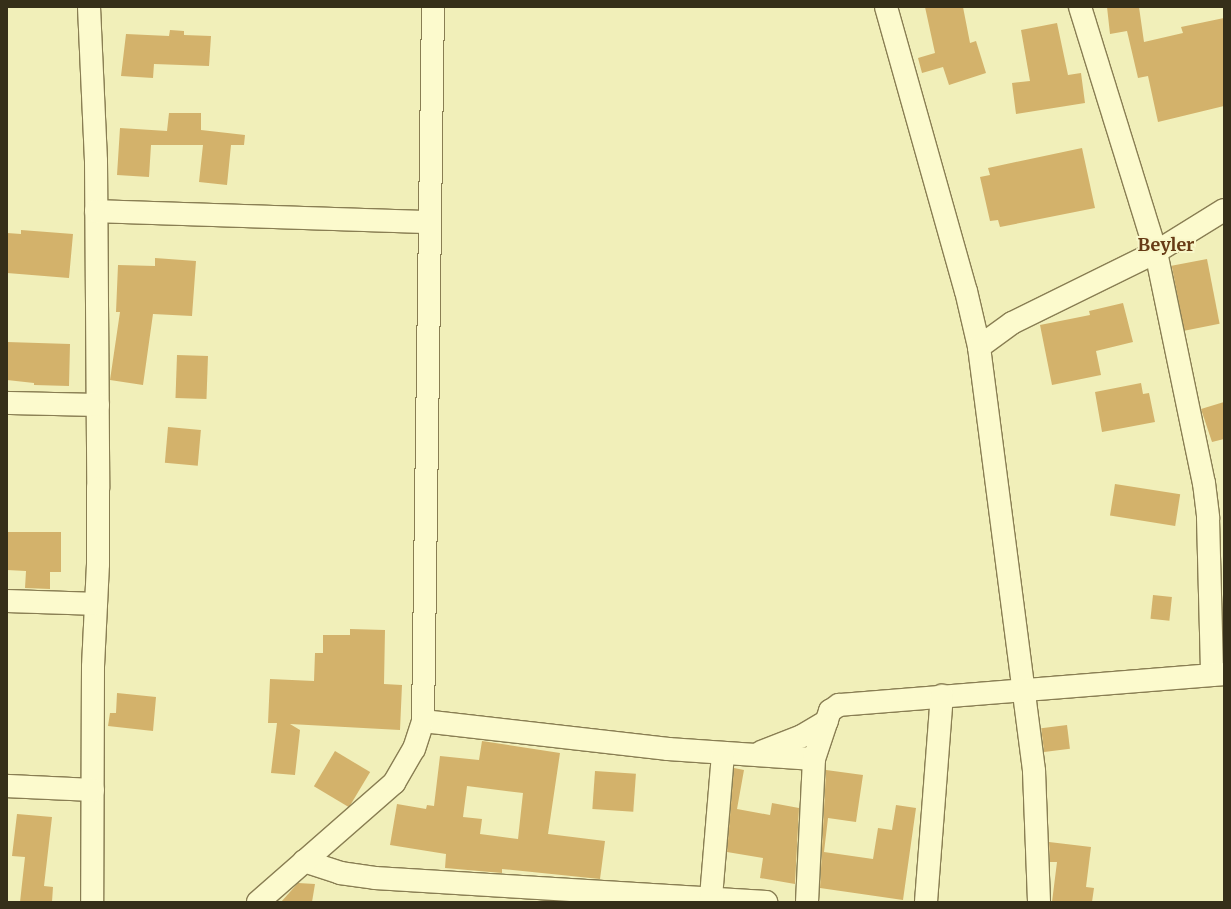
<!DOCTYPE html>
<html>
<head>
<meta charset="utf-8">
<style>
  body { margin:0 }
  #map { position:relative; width:1231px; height:909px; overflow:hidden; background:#f1efb9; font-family:Merriweather,serif }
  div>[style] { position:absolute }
  .building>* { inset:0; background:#d3b26b; transform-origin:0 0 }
  .roads { filter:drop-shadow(1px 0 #897e53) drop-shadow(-1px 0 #897e53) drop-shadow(0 1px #897e53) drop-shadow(0 -1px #897e53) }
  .street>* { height:22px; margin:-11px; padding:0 11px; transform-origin:11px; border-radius:11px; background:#fcfacd }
  .secondary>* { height:22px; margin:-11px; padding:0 11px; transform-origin:11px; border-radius:11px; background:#fcfacd }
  span { translate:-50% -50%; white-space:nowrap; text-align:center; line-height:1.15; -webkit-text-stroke:4px #f8f7c9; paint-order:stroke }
  .district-label { font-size:18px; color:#673b15; font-weight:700 }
  .frame { position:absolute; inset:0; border:8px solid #362f19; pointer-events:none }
</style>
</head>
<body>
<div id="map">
  <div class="building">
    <div style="clip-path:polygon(925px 7px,963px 7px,970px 43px,976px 41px,986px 73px,949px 85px,943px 67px,922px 73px,918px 58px,935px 53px)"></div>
    <div style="clip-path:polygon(1107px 7px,1139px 7px,1144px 42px,1183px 33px,1181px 27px,1224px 18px,1224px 106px,1158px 122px,1148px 76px,1138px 78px,1127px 31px,1110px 34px)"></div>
    <div style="clip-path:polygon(1057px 23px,1068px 75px,1081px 73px,1085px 103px,1016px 114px,1012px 83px,1030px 81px,1021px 30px)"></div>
    <div style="clip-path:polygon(170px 30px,184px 31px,184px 35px,211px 36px,209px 66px,154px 64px,153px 78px,121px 76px,126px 34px,169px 36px)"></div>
    <div style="clip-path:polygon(169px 113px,201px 113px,201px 130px,245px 135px,244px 145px,231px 145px,227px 185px,199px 182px,203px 145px,151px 145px,149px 177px,117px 175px,120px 128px,167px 131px)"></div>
    <div style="clip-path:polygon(1082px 148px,1095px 208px,1000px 227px,998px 220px,990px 221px,980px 177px,990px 175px,988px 168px)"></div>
    <div style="clip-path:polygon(21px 230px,73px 234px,69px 278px,7px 273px,7px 233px,21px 234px)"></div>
    <div style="clip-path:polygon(155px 258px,196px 261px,192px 316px,153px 314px,143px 385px,110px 380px,120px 312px,116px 312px,118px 265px,155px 266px)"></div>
    <div style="left:1207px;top:259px;width:66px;height:36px;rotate:79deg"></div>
    <div style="clip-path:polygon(1123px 303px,1133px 342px,1096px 351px,1101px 375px,1052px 385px,1040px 325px,1090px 315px,1089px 311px)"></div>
    <div style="clip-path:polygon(7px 342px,70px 344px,69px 386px,34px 385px,34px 383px,7px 380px)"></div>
    <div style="left:177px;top:355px;width:31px;height:43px;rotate:2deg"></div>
    <div style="clip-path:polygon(1141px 383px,1143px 394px,1149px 393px,1155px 422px,1102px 432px,1095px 392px)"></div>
    <div style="clip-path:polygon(1224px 402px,1224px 439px,1212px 442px,1201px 409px)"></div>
    <div style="left:168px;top:427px;width:33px;height:36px;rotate:5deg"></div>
    <div style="left:1115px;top:484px;width:66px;height:32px;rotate:9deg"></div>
    <div style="clip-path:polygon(7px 532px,61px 532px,61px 572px,50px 572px,50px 589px,25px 588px,26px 571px,7px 570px)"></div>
    <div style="left:1153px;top:595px;width:19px;height:24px;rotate:6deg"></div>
    <div style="clip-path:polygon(350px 629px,385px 630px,384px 684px,402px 685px,400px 730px,290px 724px,300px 730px,295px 775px,271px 773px,277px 723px,268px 723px,270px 679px,314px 681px,315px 653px,323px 653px,323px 635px,350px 635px)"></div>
    <div style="clip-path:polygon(117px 693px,156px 697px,153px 731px,108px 726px,110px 713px,116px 713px)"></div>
    <div style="left:1067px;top:725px;width:24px;height:26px;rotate:83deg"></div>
    <div style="clip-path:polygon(evenodd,482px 741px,560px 753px,548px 834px,605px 841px,600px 879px,502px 869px,502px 873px,445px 868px,446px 854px,390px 845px,397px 804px,426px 809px,427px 805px,434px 806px,440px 756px,479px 760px,482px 741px,467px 786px,523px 793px,518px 839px,480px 834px,482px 819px,463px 817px,467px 786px)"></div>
    <div style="left:335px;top:751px;width:41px;height:41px;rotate:31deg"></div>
    <div style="clip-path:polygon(734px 768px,744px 770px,737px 809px,770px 815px,772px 803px,799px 808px,795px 884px,760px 878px,763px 858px,727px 852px)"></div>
    <div style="clip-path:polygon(826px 770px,863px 775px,856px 822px,828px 818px,824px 852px,873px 859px,878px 828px,892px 830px,896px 805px,916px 808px,903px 900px,820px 888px)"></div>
    <div style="left:595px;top:771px;width:41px;height:38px;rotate:4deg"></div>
    <div style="clip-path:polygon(17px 814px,52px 817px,44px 886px,53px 887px,52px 902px,20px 902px,25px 857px,12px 856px)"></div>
    <div style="clip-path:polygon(1049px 842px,1091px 847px,1086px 887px,1094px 888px,1092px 902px,1052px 902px,1057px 862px,1050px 862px)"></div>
    <div style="clip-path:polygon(298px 883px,315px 884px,312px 902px,281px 902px)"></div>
  </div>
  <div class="roads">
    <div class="street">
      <div style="left:89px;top:7px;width:154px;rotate:87.4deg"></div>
      <div style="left:96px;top:161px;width:327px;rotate:89.6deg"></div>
      <div style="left:98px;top:488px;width:76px;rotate:90deg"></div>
      <div style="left:98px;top:564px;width:103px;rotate:92.8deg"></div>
      <div style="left:93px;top:667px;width:235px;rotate:90.2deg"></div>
      <div style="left:886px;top:7px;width:295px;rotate:74.3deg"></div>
      <div style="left:966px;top:291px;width:57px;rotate:76.9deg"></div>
      <div style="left:979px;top:347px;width:428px;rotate:82.6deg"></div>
      <div style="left:1034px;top:771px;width:131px;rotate:87.8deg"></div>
      <div style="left:1080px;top:7px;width:257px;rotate:72.8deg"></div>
      <div style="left:1156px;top:252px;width:236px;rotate:78.3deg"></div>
      <div style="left:1204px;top:483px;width:35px;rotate:83deg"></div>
      <div style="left:1208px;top:518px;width:157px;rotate:88.5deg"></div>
      <div style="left:96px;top:211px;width:333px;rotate:1.9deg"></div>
      <div style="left:979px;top:347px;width:41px;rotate:-36deg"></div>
      <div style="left:1012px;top:323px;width:161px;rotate:-26.2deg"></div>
      <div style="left:1156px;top:252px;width:80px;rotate:-31.7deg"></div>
      <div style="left:7px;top:403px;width:91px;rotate:1.3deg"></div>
      <div style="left:7px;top:601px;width:89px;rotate:1.9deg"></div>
      <div style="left:423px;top:721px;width:247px;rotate:6.5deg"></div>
      <div style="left:668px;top:749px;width:146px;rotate:3.9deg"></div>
      <div style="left:761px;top:752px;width:44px;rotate:-21.3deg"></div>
      <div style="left:802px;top:736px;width:29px;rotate:-31deg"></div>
      <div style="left:7px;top:786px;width:86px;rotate:2.7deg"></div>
      <div style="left:304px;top:861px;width:38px;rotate:18deg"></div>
      <div style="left:340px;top:873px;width:35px;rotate:8deg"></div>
      <div style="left:375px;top:878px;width:392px;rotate:3.5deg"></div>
      <div style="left:711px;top:897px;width:144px;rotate:-85.2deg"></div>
      <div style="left:807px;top:902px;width:143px;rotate:-87.2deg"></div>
      <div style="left:814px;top:759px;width:51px;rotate:-71.6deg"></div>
      <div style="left:830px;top:711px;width:11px;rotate:-34deg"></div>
      <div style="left:839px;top:705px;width:386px;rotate:-4.6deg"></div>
      <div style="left:926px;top:902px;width:207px;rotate:-85.6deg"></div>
    </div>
    <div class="secondary">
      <div style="left:258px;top:902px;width:181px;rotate:-41.2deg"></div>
      <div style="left:394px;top:783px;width:39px;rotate:-60deg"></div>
      <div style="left:414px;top:749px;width:29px;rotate:-72deg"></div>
      <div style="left:423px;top:721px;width:714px;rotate:-89.2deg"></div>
    </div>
  </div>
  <div class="district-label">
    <span style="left:1166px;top:245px">Beyler</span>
  </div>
  <div class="frame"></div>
</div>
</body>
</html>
